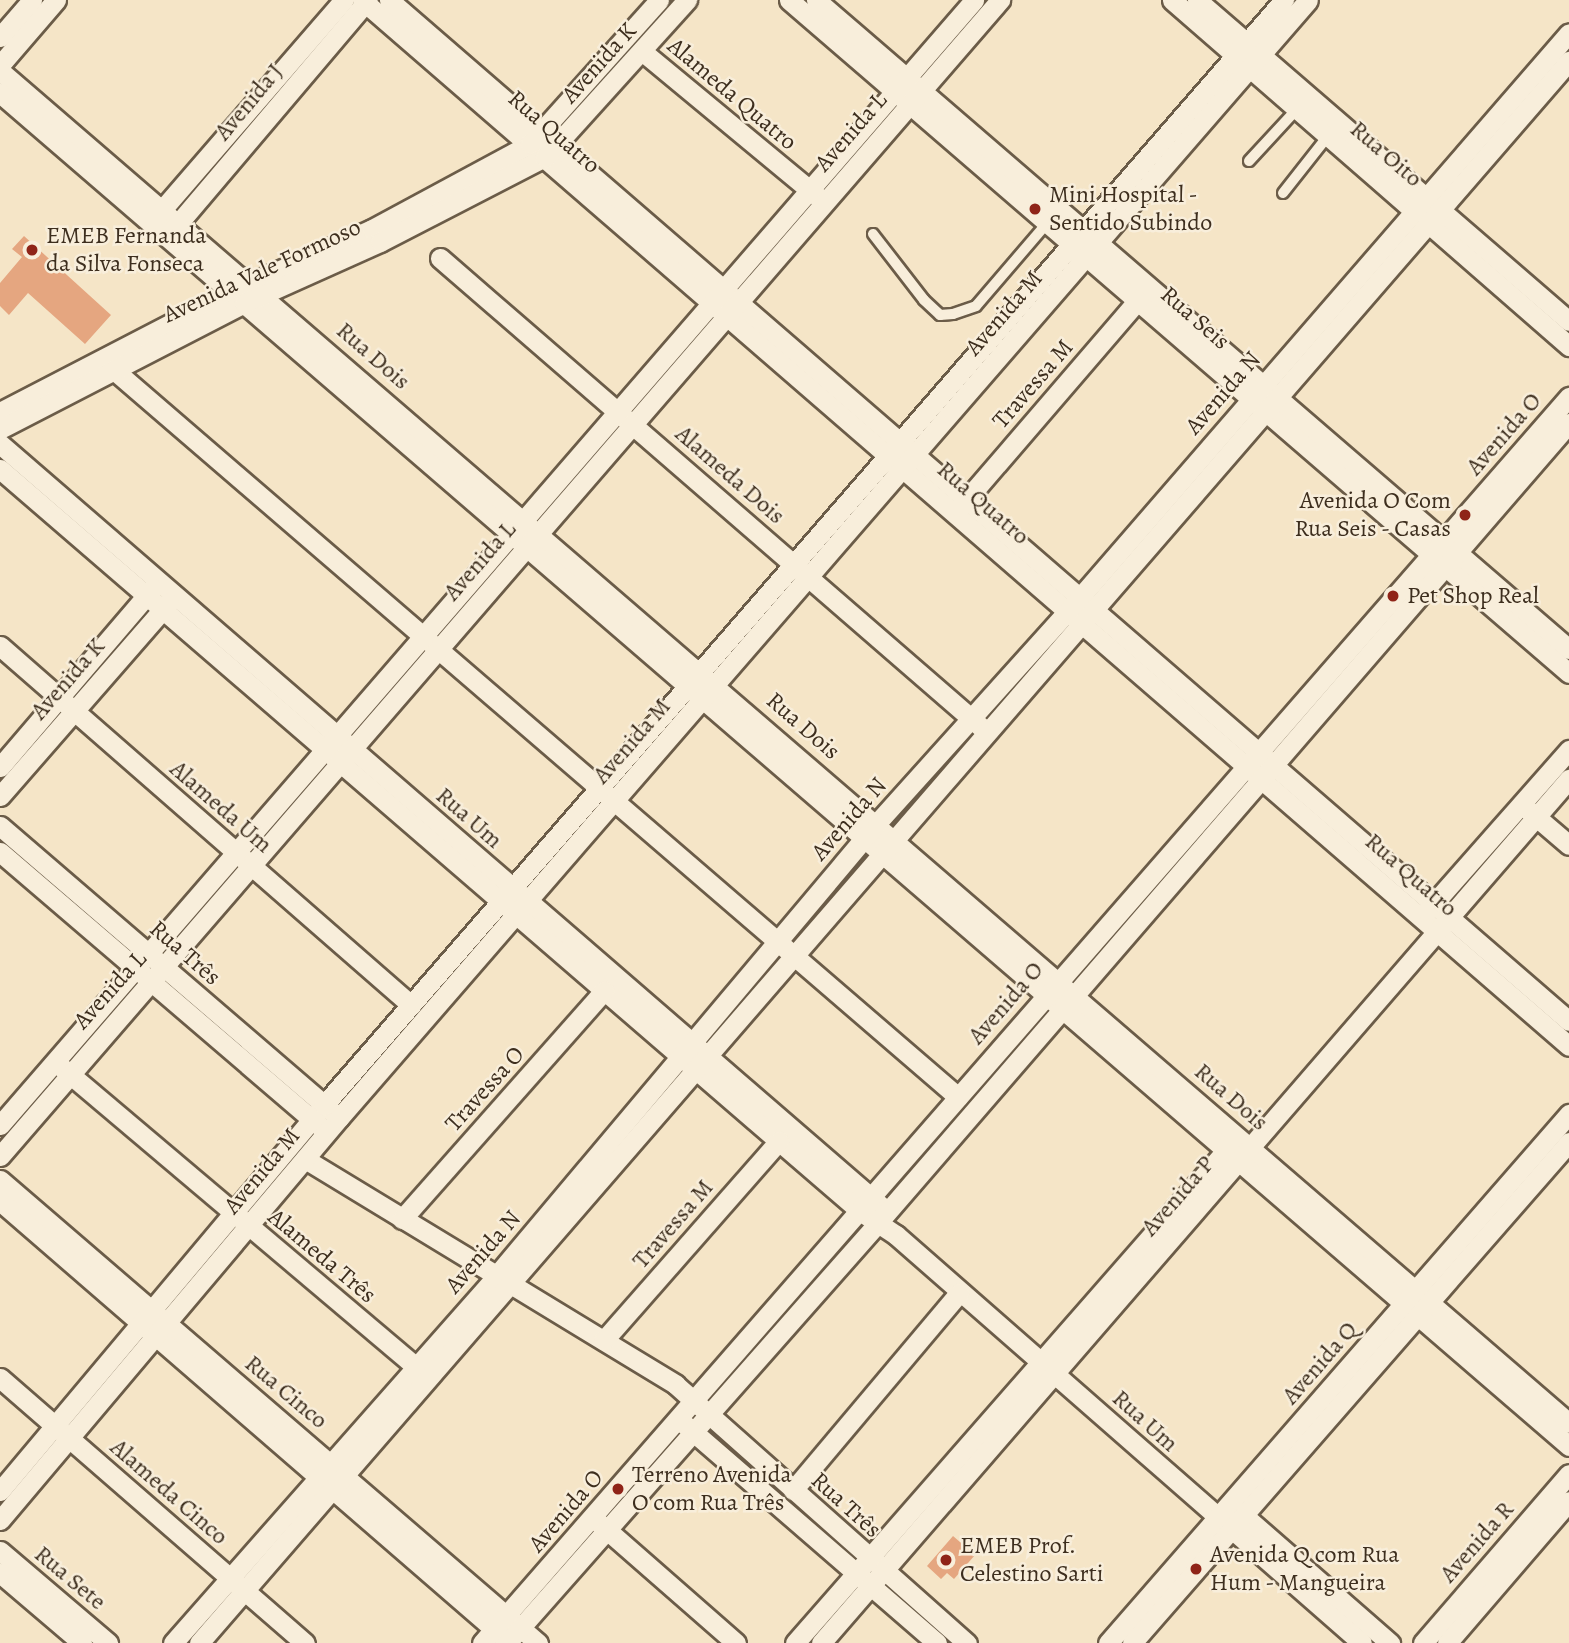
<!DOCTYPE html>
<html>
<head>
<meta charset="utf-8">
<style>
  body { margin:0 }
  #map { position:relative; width:1569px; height:1643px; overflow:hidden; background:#f5e5c7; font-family:Alegreya,serif }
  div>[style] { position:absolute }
  .building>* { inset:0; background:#e5a680 }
  .roads { filter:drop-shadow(2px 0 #6b5c48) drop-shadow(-2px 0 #6b5c48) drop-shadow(0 2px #6b5c48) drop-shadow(0 -2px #6b5c48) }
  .lane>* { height:10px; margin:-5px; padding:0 5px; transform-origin:5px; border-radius:5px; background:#f8eedb }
  .street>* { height:19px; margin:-9.5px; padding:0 9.5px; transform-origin:9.5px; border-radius:9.5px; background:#f8eedb }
  .dots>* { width:19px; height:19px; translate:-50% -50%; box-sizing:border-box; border:4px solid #f8eedb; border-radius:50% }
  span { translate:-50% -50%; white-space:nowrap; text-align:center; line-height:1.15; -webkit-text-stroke:5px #f8eedb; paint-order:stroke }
  .street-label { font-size:24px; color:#3d2e1e }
  .poi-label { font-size:24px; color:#3d2e1e }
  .left { translate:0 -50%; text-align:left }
  .right { translate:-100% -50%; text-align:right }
</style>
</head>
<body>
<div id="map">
  <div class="building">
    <div style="clip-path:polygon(24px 236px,111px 315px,85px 344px,28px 293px,9px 315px,0 306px,0 283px,22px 257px,12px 249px)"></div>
    <div style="clip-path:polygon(953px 1536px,975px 1555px,954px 1579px,947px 1573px,941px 1579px,927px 1566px)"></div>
  </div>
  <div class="roads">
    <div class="lane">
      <div style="left:1249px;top:161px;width:71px;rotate:-47.3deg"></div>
      <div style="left:1283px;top:193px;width:73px;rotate:-51.7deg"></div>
      <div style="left:873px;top:234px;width:83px;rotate:52.3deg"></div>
      <div style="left:924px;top:300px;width:22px;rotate:43deg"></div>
      <div style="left:940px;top:315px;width:13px;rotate:-4deg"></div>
      <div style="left:953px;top:314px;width:24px;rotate:-19deg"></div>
      <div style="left:976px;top:306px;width:111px;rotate:-49.4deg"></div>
    </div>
    <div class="street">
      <div style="left:362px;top:0;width:1597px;rotate:40.91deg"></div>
      <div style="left:389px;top:0;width:1560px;rotate:40.87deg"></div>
      <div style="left:789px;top:0;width:1030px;rotate:40.79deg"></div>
      <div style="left:816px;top:0;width:994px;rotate:40.76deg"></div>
      <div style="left:1172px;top:0;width:527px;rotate:41.07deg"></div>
      <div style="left:1197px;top:0;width:491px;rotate:40.8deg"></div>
      <div style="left:0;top:37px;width:49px;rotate:-49.1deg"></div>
      <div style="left:643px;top:52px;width:226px;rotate:39.6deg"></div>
      <div style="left:0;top:65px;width:86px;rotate:-49.3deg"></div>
      <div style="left:0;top:71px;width:2071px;rotate:40.75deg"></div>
      <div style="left:0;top:93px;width:2072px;rotate:40.77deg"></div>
      <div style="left:154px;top:219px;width:290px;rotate:-49.1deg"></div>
      <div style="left:171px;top:232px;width:304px;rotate:-49.7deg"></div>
      <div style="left:440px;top:258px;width:716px;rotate:40.92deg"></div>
      <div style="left:114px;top:370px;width:1114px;rotate:40.74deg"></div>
      <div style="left:0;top:412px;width:263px;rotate:-27.4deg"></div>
      <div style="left:233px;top:291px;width:152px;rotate:-24deg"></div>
      <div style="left:372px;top:229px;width:179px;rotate:-28.3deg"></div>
      <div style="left:530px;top:144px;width:193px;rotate:-48.1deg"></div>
      <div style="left:0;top:429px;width:275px;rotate:-27.3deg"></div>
      <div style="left:244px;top:303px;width:149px;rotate:-24.2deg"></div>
      <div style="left:380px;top:242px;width:186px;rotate:-27.3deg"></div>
      <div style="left:545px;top:157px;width:212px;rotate:-47.9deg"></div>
      <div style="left:0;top:444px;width:1165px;rotate:40.86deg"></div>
      <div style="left:0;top:469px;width:1136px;rotate:40.79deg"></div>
      <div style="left:860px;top:1211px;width:43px;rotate:33.7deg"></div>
      <div style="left:896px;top:1235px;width:619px;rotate:41.2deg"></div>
      <div style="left:960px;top:507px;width:272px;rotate:-49.3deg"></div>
      <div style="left:0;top:646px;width:546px;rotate:41.14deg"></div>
      <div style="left:0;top:767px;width:235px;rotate:-49.5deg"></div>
      <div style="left:0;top:796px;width:257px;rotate:-48.9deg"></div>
      <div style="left:1527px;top:809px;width:55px;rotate:40.6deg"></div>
      <div style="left:0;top:826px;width:439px;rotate:40.7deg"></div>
      <div style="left:0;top:852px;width:423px;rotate:40.6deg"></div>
      <div style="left:1427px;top:911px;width:215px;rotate:-48.6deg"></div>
      <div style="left:60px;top:1066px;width:477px;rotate:40.2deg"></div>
      <div style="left:0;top:1125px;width:1488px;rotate:-49.11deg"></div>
      <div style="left:0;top:1156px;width:1529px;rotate:-49.14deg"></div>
      <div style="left:305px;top:1159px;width:434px;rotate:31.3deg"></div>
      <div style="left:676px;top:1385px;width:389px;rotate:41.6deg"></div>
      <div style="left:0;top:1180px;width:710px;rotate:40.72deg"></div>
      <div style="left:0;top:1201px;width:664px;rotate:40.91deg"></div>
      <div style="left:402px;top:1219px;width:305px;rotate:-48.5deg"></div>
      <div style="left:604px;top:1340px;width:265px;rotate:-48.7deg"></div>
      <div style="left:0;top:1378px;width:404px;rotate:41deg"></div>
      <div style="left:683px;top:1423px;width:336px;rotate:40.9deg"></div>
      <div style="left:793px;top:1490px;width:258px;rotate:-49.9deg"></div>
      <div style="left:0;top:1491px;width:504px;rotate:-49.99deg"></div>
      <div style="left:324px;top:1105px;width:1464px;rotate:-49.02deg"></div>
      <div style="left:1235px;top:1508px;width:206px;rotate:41.1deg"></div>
      <div style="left:0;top:1520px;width:526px;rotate:-49.86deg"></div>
      <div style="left:339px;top:1118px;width:1479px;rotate:-49.08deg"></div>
      <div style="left:599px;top:1523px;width:182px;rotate:41.2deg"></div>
      <div style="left:0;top:1551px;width:142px;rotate:40.4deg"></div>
      <div style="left:0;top:1573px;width:108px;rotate:40.5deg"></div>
      <div style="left:173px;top:1643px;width:489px;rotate:-48.6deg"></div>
      <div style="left:496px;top:1276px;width:592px;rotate:-49.93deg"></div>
      <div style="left:877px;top:823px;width:287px;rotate:-48deg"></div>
      <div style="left:1069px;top:610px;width:763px;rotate:-49.09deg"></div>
      <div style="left:199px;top:1643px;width:2093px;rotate:-49.11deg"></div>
      <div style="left:482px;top:1643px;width:1654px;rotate:-48.9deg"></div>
      <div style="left:507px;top:1643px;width:558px;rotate:-48.56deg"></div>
      <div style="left:876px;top:1225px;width:1060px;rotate:-49.17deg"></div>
      <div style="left:795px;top:1643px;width:670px;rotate:-48.81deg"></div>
      <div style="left:821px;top:1643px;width:1143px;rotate:-49.12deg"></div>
      <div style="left:1108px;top:1643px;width:702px;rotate:-48.93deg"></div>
      <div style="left:1132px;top:1643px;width:665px;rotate:-48.9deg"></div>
      <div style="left:1423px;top:1643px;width:223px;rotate:-49.2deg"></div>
      <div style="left:1447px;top:1643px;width:187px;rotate:-49.3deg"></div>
    </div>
  </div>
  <div class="dots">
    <div style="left:1035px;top:209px;background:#8f2418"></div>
    <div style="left:32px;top:250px;background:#8f2418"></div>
    <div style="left:1465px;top:515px;background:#8f2418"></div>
    <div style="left:1393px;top:596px;background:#8f2418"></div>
    <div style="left:618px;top:1489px;background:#8f2418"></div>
    <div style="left:946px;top:1560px;background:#8f2418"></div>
    <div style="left:1196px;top:1569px;background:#8f2418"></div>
  </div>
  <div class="street-label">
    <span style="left:599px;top:63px;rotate:-48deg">Avenida K</span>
    <span style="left:732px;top:94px;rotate:40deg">Alameda Quatro</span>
    <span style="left:249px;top:102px;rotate:-50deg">Avenida J</span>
    <span style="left:554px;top:132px;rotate:41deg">Rua Quatro</span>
    <span style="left:851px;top:132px;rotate:-49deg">Avenida L</span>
    <span style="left:1386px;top:154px;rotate:41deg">Rua Oito</span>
    <span style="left:262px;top:271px;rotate:-25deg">Avenida Vale Formoso</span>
    <span style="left:1004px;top:313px;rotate:-49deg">Avenida M</span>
    <span style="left:1195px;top:318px;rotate:41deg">Rua Seis</span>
    <span style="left:373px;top:356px;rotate:41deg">Rua Dois</span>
    <span style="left:1033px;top:384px;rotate:-49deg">Travessa M</span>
    <span style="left:1223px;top:393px;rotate:-49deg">Avenida N</span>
    <span style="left:1504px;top:434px;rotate:-49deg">Avenida O</span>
    <span style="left:730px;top:475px;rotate:41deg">Alameda Dois</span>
    <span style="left:983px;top:503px;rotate:41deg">Rua Quatro</span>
    <span style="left:480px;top:561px;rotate:-49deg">Avenida L</span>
    <span style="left:68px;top:679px;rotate:-49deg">Avenida K</span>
    <span style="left:803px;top:726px;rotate:41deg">Rua Dois</span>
    <span style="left:632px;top:741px;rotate:-49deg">Avenida M</span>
    <span style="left:221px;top:807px;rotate:41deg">Alameda Um</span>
    <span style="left:469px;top:818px;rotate:41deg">Rua Um</span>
    <span style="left:849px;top:819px;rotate:-49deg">Avenida N</span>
    <span style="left:1411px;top:875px;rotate:41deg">Rua Quatro</span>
    <span style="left:185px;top:953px;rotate:41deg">Rua Três</span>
    <span style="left:110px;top:990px;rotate:-48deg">Avenida L</span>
    <span style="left:1006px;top:1003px;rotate:-49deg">Avenida O</span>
    <span style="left:485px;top:1089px;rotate:-48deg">Travessa O</span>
    <span style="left:1231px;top:1097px;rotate:41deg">Rua Dois</span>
    <span style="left:262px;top:1171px;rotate:-50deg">Avenida M</span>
    <span style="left:1178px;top:1196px;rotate:-49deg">Avenida P</span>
    <span style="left:673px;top:1224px;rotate:-49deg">Travessa M</span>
    <span style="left:483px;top:1252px;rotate:-49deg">Avenida N</span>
    <span style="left:322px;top:1256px;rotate:40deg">Alameda Três</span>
    <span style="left:1320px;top:1363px;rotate:-49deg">Avenida Q</span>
    <span style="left:286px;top:1392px;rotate:40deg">Rua Cinco</span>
    <span style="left:1145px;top:1421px;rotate:42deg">Rua Um</span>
    <span style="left:169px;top:1492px;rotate:41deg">Alameda Cinco</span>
    <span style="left:846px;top:1505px;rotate:42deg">Rua Três</span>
    <span style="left:566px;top:1511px;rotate:-49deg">Avenida O</span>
    <span style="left:1477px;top:1542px;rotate:-49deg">Avenida R</span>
    <span style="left:70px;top:1578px;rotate:40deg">Rua Sete</span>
  </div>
  <div class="poi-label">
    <span class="left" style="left:1049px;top:209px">Mini Hospital -<br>Sentido Subindo</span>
    <span class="left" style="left:46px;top:250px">EMEB Fernanda<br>da Silva Fonseca</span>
    <span class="right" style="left:1451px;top:515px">Avenida O Com<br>Rua Seis - Casas</span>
    <span class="left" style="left:1407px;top:596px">Pet Shop Real</span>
    <span class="left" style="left:632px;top:1489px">Terreno Avenida<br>O com Rua Três</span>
    <span class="left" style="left:960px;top:1560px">EMEB Prof.<br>Celestino Sarti</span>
    <span class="left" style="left:1210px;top:1569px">Avenida Q com Rua<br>Hum - Mangueira</span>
  </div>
</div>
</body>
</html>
